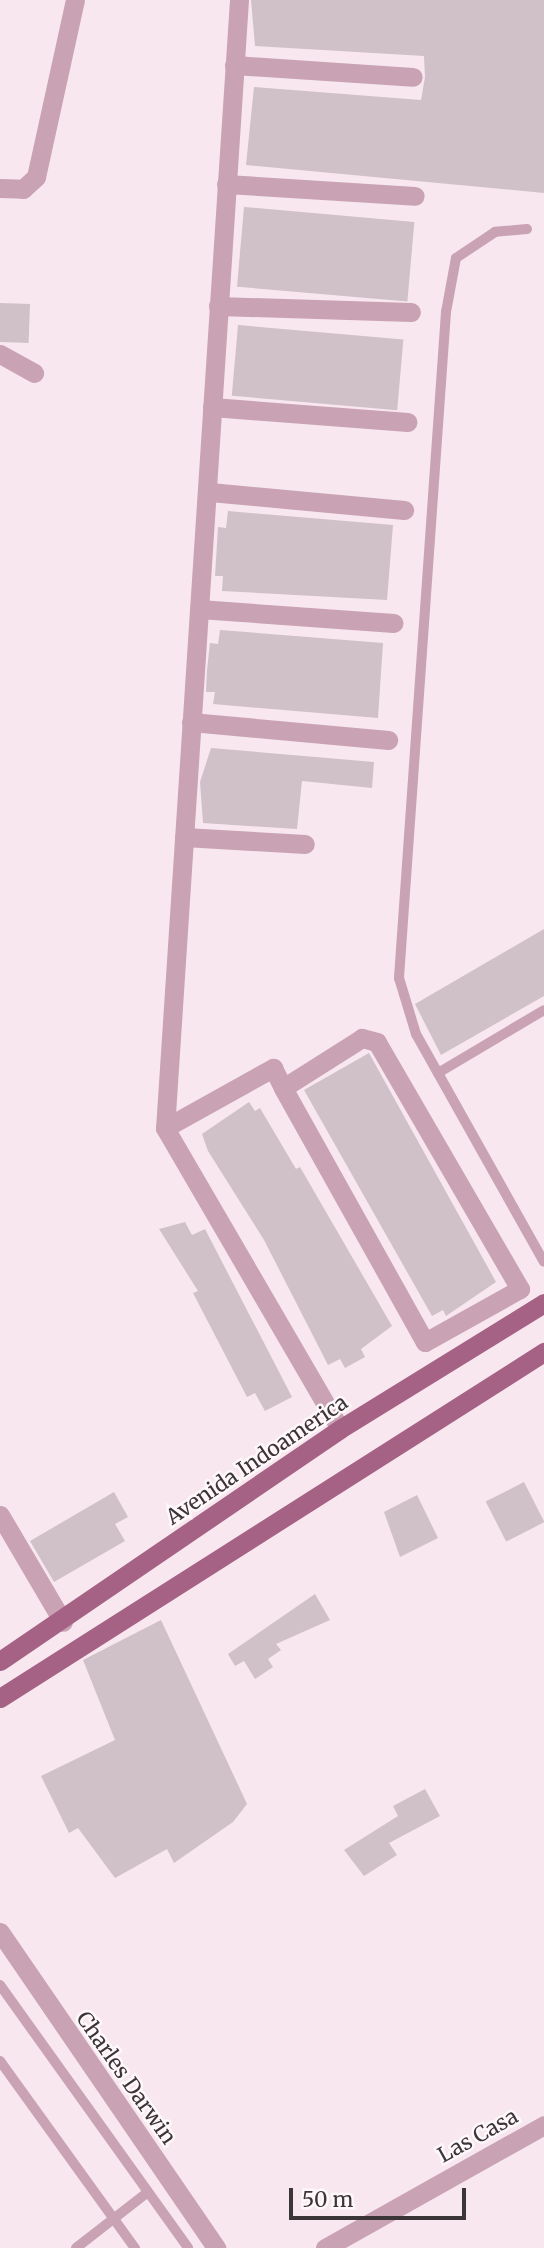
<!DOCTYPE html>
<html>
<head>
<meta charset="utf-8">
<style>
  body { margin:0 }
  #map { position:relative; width:544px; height:2248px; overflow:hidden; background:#f8e7ef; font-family:Merriweather,serif }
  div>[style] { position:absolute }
  .building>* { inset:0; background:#d0c0c7; transform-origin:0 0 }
  .service>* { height:10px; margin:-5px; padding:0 5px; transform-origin:5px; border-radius:5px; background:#c9a2b4 }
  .minor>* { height:19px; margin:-9.5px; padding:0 9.5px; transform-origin:9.5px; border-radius:9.5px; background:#c9a2b4 }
  .primary>* { height:19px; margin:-9.5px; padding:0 9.5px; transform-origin:9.5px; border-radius:9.5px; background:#a56285 }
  span { translate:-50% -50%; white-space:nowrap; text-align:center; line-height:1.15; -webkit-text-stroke:5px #fff8fb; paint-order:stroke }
  .street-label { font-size:21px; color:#3c3538 }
  .scale { position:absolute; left:289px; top:2188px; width:177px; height:32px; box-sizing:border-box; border:4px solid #3c3538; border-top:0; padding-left:9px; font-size:21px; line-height:24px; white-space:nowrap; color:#3c3538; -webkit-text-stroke:5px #fff8fb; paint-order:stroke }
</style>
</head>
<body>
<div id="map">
  <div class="building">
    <div style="clip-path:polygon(251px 0,544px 0,544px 193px,246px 165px,254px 87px,421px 100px,425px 77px,424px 56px,255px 46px)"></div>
    <div style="left:244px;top:207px;width:171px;height:80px;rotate:5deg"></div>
    <div style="left:0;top:303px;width:30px;height:39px;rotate:2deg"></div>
    <div style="left:238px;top:325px;width:166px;height:71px;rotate:5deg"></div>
    <div style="clip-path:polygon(228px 511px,393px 525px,387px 600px,222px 591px,223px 576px,215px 576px,218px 527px,226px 528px)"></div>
    <div style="clip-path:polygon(220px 630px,383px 643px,378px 718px,213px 704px,215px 692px,206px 692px,207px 670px,210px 643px,218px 644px)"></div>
    <div style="clip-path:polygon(211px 748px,374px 762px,372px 788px,302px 781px,297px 829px,203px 823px,200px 782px)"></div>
    <div style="clip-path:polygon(544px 929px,544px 996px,441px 1055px,415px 1004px)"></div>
    <div style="clip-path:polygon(369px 1053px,496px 1282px,446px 1316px,443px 1310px,432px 1316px,304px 1090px)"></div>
    <div style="clip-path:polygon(249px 1102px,255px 1111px,260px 1108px,296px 1169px,300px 1167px,392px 1326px,361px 1349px,365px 1357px,345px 1368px,340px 1359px,328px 1365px,264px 1240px,208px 1151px,202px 1134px)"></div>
    <div style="clip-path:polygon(185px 1222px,192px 1235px,205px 1229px,292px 1397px,265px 1411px,255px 1393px,247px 1397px,193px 1293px,198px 1291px,159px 1229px)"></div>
    <div style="left:524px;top:1482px;width:45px;height:43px;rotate:63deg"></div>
    <div style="clip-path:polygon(114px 1492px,128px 1517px,115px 1524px,125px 1541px,54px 1582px,30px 1541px)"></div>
    <div style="clip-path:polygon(417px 1495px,438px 1538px,400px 1557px,384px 1512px)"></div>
    <div style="clip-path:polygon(315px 1594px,330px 1620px,276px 1644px,281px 1650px,268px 1659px,273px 1667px,255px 1679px,244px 1661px,235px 1666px,228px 1654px)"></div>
    <div style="clip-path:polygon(161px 1620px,247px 1804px,233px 1822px,174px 1863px,167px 1849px,115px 1878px,78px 1828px,69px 1833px,41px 1776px,115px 1740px,83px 1660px)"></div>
    <div style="clip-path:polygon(425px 1789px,440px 1816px,389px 1843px,397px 1855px,364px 1876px,344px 1850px,398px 1816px,393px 1806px)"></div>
  </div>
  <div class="service">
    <div style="left:527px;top:229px;width:32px;rotate:175deg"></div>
    <div style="left:495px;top:232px;width:47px;rotate:146.3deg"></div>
    <div style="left:456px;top:258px;width:55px;rotate:100.5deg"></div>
    <div style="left:446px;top:312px;width:668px;rotate:94.04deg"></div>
    <div style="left:399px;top:978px;width:59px;rotate:73.1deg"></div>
    <div style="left:416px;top:1034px;width:261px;rotate:60.7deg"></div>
    <div style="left:438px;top:1073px;width:123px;rotate:-30.7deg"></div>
    <div style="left:0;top:1985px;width:323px;rotate:54.4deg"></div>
    <div style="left:0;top:2061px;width:231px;rotate:54.2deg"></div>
    <div style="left:76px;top:2248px;width:91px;rotate:-37.9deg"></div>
  </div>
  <div class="minor">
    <div style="left:239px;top:0;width:1130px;rotate:93.75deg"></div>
    <div style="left:165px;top:1128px;width:348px;rotate:59.8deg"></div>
    <div style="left:234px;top:65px;width:179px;rotate:3.8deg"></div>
    <div style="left:226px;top:184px;width:189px;rotate:3.6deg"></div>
    <div style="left:0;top:188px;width:23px;rotate:2deg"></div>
    <div style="left:23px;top:189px;width:18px;rotate:-43deg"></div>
    <div style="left:36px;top:177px;width:181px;rotate:-77.6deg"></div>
    <div style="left:218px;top:306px;width:193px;rotate:1.8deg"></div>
    <div style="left:0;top:354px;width:39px;rotate:29deg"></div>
    <div style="left:212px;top:407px;width:196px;rotate:4.4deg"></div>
    <div style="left:210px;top:492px;width:195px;rotate:5.3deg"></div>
    <div style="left:199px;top:609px;width:195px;rotate:4.1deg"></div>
    <div style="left:191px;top:722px;width:198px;rotate:5.2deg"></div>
    <div style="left:184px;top:837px;width:121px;rotate:3.3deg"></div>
    <div style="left:165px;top:1128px;width:124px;rotate:-29.1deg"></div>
    <div style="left:273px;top:1068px;width:22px;rotate:63deg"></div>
    <div style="left:283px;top:1088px;width:291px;rotate:60.8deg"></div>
    <div style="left:425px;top:1342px;width:109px;rotate:-29.2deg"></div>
    <div style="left:520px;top:1289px;width:285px;rotate:-120.1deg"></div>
    <div style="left:377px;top:1042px;width:16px;rotate:-165deg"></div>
    <div style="left:362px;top:1038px;width:93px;rotate:147.7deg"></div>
    <div style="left:0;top:1515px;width:124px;rotate:59.5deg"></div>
    <div style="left:0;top:1932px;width:383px;rotate:55.6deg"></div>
    <div style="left:325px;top:2248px;width:251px;rotate:-29.3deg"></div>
  </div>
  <div class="primary">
    <div style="left:0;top:1661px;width:412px;rotate:-34.3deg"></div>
    <div style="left:340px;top:1429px;width:240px;rotate:-31.7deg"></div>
    <div style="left:0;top:1698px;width:645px;rotate:-32.46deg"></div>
  </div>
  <div class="street-label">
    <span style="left:257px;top:1460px;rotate:-34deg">Avenida Indoamerica</span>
    <span style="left:126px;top:2078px;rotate:55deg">Charles Darwin</span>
    <span style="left:478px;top:2136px;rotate:-29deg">Las Casa</span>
  </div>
  <div class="scale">50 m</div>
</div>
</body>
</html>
